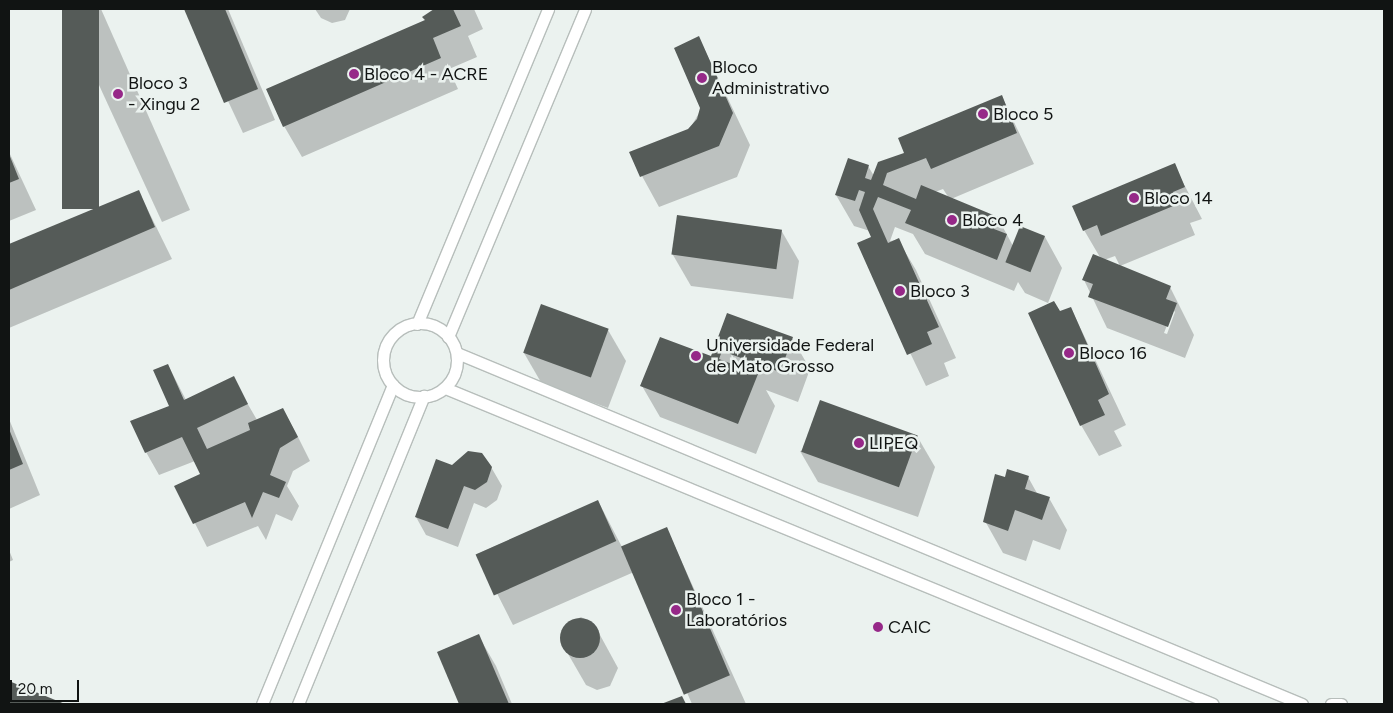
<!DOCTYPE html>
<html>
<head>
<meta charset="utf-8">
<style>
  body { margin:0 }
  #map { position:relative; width:1393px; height:713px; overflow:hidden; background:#ebf2ef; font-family:Figtree,sans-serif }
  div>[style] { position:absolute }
  .shadow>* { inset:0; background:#0003 }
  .building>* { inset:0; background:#555b58; transform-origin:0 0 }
  .round { border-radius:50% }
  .roads { filter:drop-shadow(1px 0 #b7bebb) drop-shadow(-1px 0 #b7bebb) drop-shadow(0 1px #b7bebb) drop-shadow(0 -1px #b7bebb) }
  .lane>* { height:11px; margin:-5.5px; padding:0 5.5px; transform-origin:5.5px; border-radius:5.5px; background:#fff }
  .lane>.ring { margin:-5.5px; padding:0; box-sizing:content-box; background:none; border:11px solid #fff; border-radius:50% }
  .dots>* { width:14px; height:14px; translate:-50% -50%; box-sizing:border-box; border:2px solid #ebf2ef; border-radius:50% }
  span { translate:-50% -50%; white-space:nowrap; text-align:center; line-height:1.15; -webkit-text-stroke:5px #ebf2ef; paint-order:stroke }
  .poi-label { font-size:18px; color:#111413 }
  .left { translate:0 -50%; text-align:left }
  .frame { position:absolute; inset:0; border:10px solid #111413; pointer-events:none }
  .scale { position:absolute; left:10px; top:680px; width:69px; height:22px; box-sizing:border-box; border:2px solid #111413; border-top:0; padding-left:6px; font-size:15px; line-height:18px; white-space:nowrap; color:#111413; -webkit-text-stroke:4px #ebf2ef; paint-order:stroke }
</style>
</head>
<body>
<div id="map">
  <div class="shadow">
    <div style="clip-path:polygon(64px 9px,101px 9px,190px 210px,162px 222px)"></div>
    <div style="clip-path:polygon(185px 9px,228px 9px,275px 120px,243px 133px)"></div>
    <div style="clip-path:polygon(315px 9px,350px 9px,345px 20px,332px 23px,321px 18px)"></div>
    <div style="clip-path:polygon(435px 9px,474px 9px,483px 29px,468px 36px,477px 57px,449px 69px,458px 89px,302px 157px,284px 126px,426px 21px,424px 18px,436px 12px)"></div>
    <div style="clip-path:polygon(699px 38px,750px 145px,737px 177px,659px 207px,642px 176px,689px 130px,702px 108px)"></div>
    <div style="clip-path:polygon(evenodd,1002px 97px,1034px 164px,951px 199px,998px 218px,1013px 246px,1045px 237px,1062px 268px,1048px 303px,1025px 293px,1018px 282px,1014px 291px,925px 254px,913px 234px,895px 227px,890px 241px,898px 240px,916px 270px,956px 358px,944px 363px,949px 376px,926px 386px,858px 244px,873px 237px,870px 231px,854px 226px,836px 195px,868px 166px,874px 176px,1002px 97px,943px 189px,949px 198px,935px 192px,943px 189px)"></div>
    <div style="clip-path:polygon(9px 152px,36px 210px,9px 221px)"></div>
    <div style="clip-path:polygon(evenodd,1174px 165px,1202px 219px,1190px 223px,1195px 235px,1120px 266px,1115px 256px,1104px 260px,1170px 287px,1194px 335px,1185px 358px,1107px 328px,1084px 280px,1101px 259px,1084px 230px,1174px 165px,1173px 310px,1175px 312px,1167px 334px,1164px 333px,1173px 310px)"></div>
    <div style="clip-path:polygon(139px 192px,172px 259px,9px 328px,9px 246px)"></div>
    <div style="clip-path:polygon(678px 216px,781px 230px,799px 261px,793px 299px,691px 286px,673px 255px)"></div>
    <div style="clip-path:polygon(1071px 308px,1126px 425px,1114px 431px,1122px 446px,1099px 456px,1081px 425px)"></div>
    <div style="clip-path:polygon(728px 315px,792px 338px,810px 369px,798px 402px,766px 390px,775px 406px,756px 454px,660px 417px,642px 386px,712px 358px)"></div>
    <div style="clip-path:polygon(608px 330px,626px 361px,608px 408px,542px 384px,524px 353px)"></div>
    <div style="clip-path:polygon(168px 365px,186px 400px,246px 401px,257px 420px,283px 410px,296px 433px,310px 461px,293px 471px,287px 486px,299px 506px,292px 521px,276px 514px,266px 540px,258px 526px,207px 547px,176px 486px,201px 475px,195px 461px,159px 475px,146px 452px,171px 407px)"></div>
    <div style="clip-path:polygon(9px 419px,40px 495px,9px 509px)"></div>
    <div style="clip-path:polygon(917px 436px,935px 467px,918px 517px,818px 482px,800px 451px)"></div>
    <div style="clip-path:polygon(452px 467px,491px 467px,502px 486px,497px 500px,486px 508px,474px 503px,458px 547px,426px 535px,416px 517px)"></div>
    <div style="clip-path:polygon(1028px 477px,1038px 495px,1049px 498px,1067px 530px,1060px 550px,1033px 540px,1026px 561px,1003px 553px,985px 521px,1006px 479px)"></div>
    <div style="clip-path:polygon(598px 501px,622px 547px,667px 529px,746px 704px,692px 704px,634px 572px,513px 625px,477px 554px)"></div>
    <div style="clip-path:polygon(9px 550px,13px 560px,9px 562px)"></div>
    <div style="clip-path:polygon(581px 617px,594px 624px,618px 668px,610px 686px,597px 690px,586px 685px,560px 640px,567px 624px)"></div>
    <div style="clip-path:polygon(478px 635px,496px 666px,512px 704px,461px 704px,438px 652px)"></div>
    <div style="clip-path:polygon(9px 682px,62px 704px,9px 704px)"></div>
  </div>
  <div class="building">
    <div style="left:62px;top:9px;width:37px;height:200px"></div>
    <div style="clip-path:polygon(184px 9px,225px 9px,258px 89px,224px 103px)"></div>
    <div style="clip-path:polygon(434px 9px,453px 9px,461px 26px,433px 38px,441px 58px,283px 127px,266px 89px,425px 20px,422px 17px)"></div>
    <div style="clip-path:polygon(699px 36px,733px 113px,719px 146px,640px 177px,629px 152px,688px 129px,697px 119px,700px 108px,674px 48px)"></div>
    <div style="clip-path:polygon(1002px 95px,1017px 133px,931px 169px,926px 158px,887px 173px,883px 185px,916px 199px,921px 185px,998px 217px,994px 229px,1007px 234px,997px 260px,905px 223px,911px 210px,878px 197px,873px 209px,888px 243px,899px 238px,939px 327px,927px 332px,932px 344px,907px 355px,857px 243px,871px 237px,859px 210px,865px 192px,859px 190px,855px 201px,835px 195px,848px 158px,869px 165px,865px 178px,871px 180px,878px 162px,904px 153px,898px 138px)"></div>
    <div style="clip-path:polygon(9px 154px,19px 179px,9px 183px)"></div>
    <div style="clip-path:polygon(1175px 163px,1185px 187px,1173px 192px,1178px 204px,1101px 236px,1097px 225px,1083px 231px,1072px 206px)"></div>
    <div style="clip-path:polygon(139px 190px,155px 227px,9px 290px,9px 244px)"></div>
    <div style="left:677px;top:215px;width:106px;height:40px;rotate:8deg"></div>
    <div style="left:1020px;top:226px;width:27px;height:39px;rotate:22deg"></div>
    <div style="clip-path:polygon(1093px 254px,1171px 286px,1166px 299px,1177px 303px,1168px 327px,1088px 297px,1093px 284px,1082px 280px)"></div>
    <div style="clip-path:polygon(1054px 301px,1060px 311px,1071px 307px,1109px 394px,1098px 400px,1105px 415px,1080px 426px,1028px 313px)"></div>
    <div style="left:541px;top:304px;width:72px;height:52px;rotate:20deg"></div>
    <div style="clip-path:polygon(727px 313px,793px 337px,780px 372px,722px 351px,719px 359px,758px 374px,738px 424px,640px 386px,660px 337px,711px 356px)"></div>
    <div style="clip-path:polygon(168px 364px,184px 400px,234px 376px,248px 404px,197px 428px,207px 449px,250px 430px,248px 423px,283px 408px,298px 437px,280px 448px,270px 475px,286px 482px,279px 498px,263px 492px,252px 518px,245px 502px,193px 524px,174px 486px,200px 474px,182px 437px,145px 453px,130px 421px,169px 406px,153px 370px)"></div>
    <div style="left:820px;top:400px;width:104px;height:55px;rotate:20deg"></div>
    <div style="clip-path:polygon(9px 429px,23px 464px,9px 470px)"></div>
    <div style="clip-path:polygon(468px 451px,482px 453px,492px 467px,487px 482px,475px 490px,464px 486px,448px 529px,415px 517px,436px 459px,452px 465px)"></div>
    <div style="clip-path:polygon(1007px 469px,1029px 476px,1025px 489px,1050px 497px,1042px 520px,1015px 510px,1008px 531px,983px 522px,995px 474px,1005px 477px)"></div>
    <div style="left:598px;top:500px;width:45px;height:134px;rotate:66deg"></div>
    <div style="left:667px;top:527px;width:161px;height:50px;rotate:67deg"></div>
    <div class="round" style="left:560px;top:618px;width:40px;height:40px"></div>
    <div style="clip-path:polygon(479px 634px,509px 704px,459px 704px,437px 652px)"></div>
    <div style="clip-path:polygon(9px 681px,65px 704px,9px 704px)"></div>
    <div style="clip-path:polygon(682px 696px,686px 704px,661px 704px)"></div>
  </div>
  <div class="roads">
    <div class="lane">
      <div class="ring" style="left:383px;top:323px;width:63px;height:63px"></div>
      <div style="left:417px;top:324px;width:341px;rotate:-67.4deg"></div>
      <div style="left:448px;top:337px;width:355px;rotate:-67.3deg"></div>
      <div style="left:457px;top:353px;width:915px;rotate:22.56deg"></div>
      <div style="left:445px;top:388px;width:830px;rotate:22.37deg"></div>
      <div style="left:262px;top:704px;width:345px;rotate:-67.7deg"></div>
      <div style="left:298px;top:704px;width:333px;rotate:-67.8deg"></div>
      <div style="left:1331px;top:704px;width:10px"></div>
    </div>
  </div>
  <div class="dots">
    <div style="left:354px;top:74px;background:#962888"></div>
    <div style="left:702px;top:78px;background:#962888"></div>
    <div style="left:118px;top:94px;background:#962888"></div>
    <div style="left:983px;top:114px;background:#962888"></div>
    <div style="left:1134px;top:198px;background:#962888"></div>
    <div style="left:952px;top:220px;background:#962888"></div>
    <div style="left:900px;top:291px;background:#962888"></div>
    <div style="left:1069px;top:353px;background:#962888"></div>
    <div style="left:696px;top:356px;background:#962888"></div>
    <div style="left:859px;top:443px;background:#962888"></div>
    <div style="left:676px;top:610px;background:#962888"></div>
    <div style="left:878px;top:627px;background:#962888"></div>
  </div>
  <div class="poi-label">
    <span class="left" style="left:712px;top:78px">Bloco<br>Administrativo</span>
    <span class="left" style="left:364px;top:74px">Bloco 4 - ACRE</span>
    <span class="left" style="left:128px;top:94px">Bloco 3<br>- Xingu 2</span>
    <span class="left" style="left:993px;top:114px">Bloco 5</span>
    <span class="left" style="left:1144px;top:198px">Bloco 14</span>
    <span class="left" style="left:962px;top:220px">Bloco 4</span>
    <span class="left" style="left:910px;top:291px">Bloco 3</span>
    <span class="left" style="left:706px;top:356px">Universidade Federal<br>de Mato Grosso</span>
    <span class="left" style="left:1079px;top:353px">Bloco 16</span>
    <span class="left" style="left:869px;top:443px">LIPEQ</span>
    <span class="left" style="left:686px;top:610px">Bloco 1 -<br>Laboratórios</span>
    <span class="left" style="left:888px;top:627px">CAIC</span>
  </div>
  <div class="frame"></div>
  <div class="scale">20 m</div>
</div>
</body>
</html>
